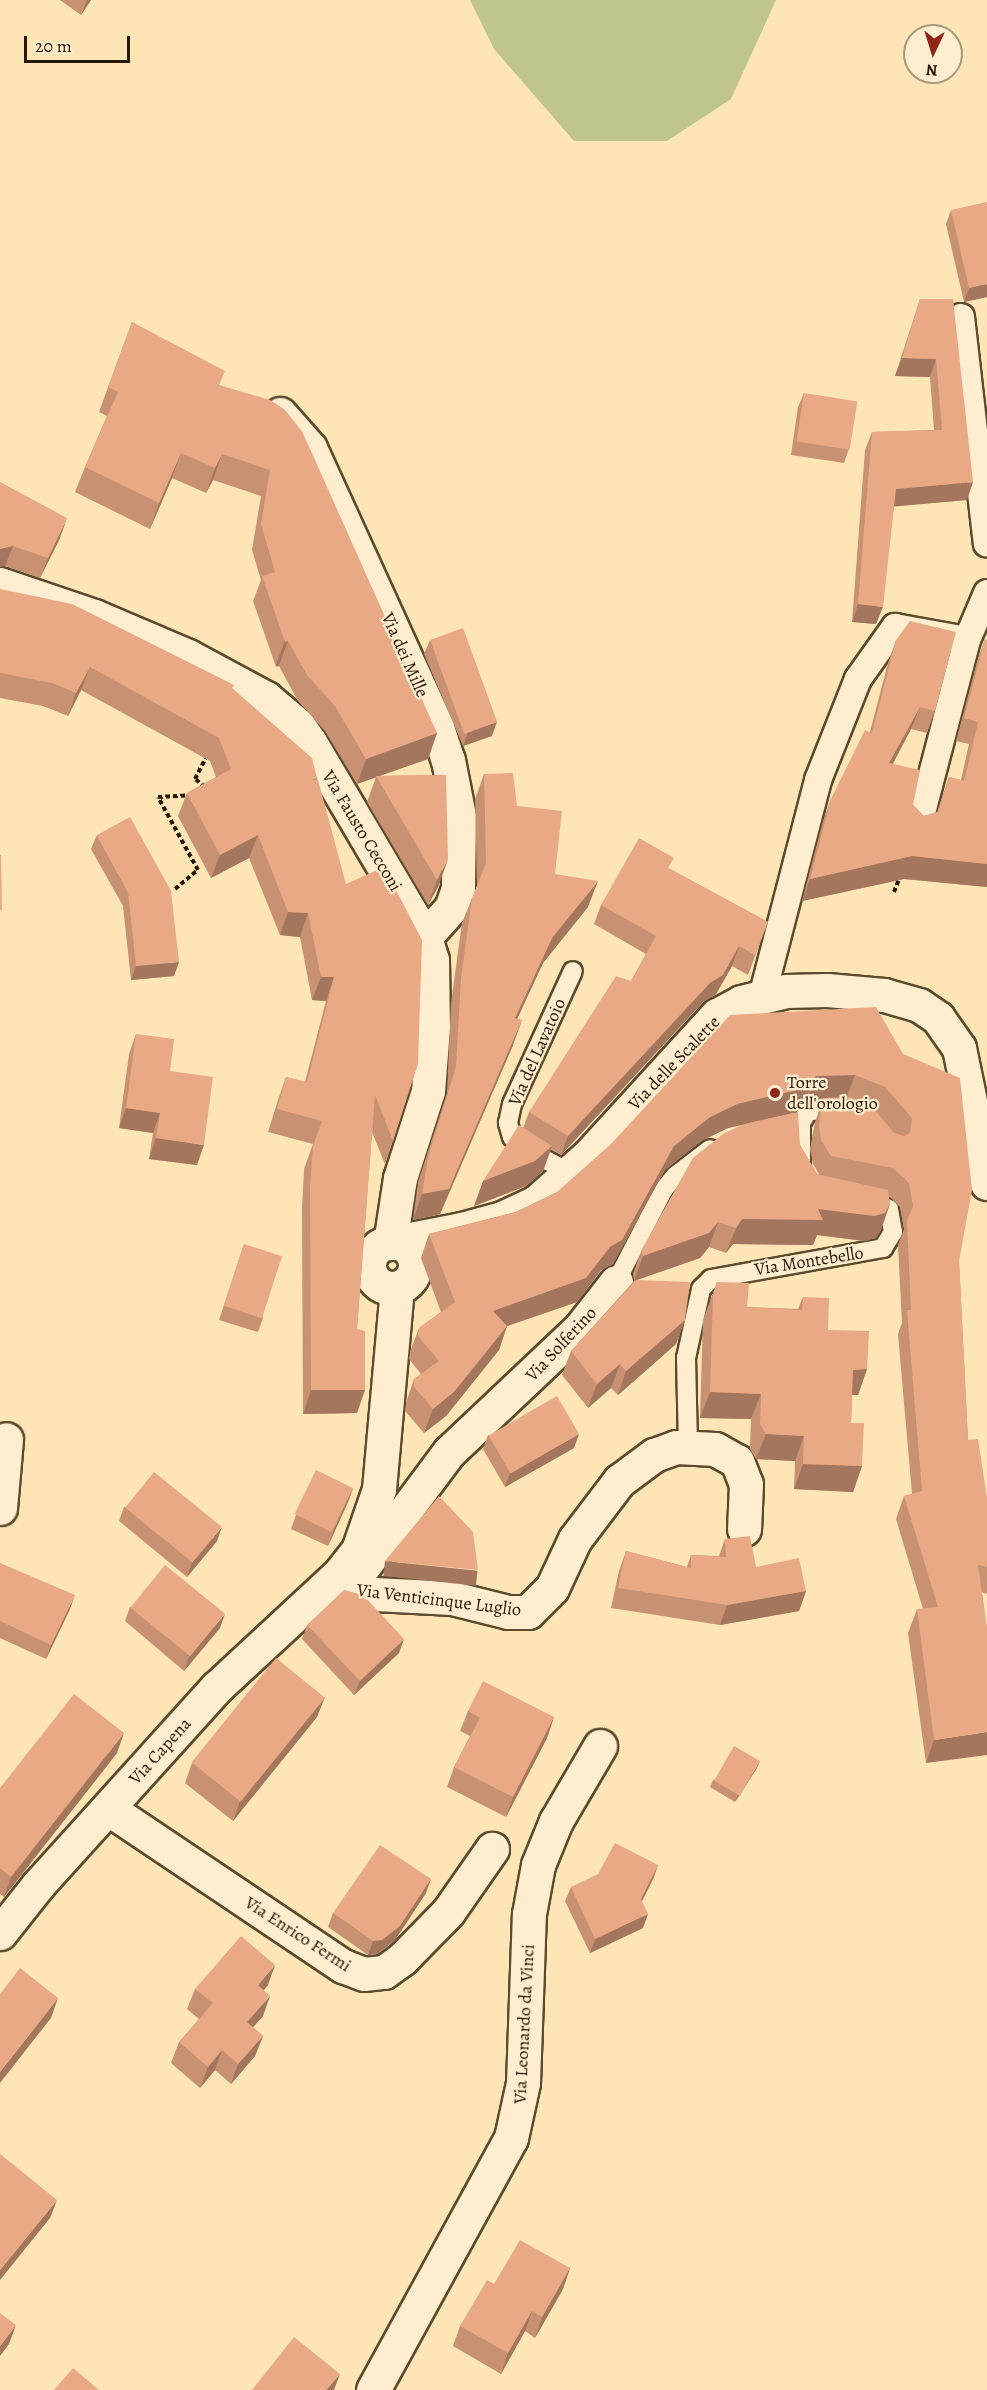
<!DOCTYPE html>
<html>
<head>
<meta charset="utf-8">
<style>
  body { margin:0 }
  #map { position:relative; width:987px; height:2390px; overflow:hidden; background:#fde5b5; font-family:Alegreya,serif }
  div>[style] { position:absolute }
  .green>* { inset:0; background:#bfc58d }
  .path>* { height:4px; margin-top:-2px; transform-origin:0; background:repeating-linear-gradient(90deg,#271600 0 4.5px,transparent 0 7.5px) }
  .roads { filter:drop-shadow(2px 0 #5c4a2d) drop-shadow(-2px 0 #5c4a2d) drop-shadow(0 2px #5c4a2d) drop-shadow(0 -2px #5c4a2d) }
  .service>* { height:18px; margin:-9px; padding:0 9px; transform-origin:9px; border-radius:9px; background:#feeecf }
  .pedestrian>* { height:26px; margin:-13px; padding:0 13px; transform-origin:13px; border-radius:13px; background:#feeecf }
  .minor>* { height:33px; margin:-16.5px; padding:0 16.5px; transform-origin:16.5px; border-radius:16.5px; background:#feeecf }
  .secondary>* { height:33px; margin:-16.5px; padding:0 16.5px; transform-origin:16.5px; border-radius:16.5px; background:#feeecf }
  .secondary>.ring { margin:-16.5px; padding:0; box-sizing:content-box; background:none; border:33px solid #feeecf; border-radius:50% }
  .wall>* { inset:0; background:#c89172 }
  .shaded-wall>* { inset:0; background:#a3765d; transform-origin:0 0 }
  .building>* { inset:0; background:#e9a985; transform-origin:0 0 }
  .dots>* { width:16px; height:16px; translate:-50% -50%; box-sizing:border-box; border:3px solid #feeecf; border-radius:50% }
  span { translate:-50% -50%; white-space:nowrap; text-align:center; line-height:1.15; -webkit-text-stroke:4.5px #feeecf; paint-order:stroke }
  .street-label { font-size:18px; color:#271600 }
  .poi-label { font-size:18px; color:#271600 }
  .left { translate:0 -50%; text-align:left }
  .north { position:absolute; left:903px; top:24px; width:60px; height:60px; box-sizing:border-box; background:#feeecf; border:2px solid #a8987c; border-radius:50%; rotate:184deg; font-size:16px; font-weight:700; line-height:24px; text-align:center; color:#271600 }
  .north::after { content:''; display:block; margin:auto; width:21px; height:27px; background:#8f2418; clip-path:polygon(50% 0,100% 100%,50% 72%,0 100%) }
  .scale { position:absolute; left:24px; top:36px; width:106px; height:27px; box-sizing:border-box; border:3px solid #271600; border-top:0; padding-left:8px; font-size:18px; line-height:21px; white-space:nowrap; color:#271600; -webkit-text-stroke:4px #feeecf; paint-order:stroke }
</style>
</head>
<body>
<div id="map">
  <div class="green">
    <div style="clip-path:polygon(470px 0,776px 0,731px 99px,667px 141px,574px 141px,494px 49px)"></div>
  </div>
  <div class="path">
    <div style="left:205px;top:787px;width:13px;rotate:-141deg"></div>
    <div style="left:195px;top:779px;width:27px;rotate:-63deg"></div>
    <div style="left:175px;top:889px;width:30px;rotate:-40deg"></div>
    <div style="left:198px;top:870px;width:83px;rotate:-118.7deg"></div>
    <div style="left:158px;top:797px;width:33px;rotate:-3deg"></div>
    <div style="left:894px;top:892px;width:17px;rotate:-69deg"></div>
  </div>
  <div class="roads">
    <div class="service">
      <div style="left:801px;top:1162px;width:39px;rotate:-90deg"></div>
      <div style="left:801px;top:1123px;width:14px;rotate:-60deg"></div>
      <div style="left:808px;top:1111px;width:36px;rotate:-2deg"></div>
      <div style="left:570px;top:1173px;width:55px;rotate:-151.6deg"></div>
      <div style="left:522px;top:1147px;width:14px;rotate:-135deg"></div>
      <div style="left:512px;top:1137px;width:15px;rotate:-106deg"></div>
      <div style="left:508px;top:1123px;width:19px;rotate:-78deg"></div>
      <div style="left:512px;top:1104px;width:146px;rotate:-65.4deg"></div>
      <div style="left:616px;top:1282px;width:105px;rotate:-62.7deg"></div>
      <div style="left:664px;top:1189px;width:17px;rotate:-50deg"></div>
      <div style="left:675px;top:1176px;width:44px;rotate:-37.6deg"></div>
      <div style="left:688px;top:1446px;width:88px;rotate:-91.3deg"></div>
      <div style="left:686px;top:1358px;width:71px;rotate:-77.7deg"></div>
      <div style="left:701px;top:1289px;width:14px;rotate:-45deg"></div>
      <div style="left:711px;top:1279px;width:175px;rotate:-10.2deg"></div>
      <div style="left:883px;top:1248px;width:19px;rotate:-58deg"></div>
      <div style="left:893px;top:1232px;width:23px;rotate:-100deg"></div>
      <div style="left:889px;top:1209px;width:23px;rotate:-160deg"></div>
    </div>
    <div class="pedestrian">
      <div style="left:961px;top:317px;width:228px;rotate:83.5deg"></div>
      <div style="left:967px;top:640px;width:51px;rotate:-66.9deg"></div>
      <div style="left:762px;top:997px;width:224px;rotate:-75.5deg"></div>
      <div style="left:818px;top:780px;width:109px;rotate:-68.4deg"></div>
      <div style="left:858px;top:679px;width:64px;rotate:-54.6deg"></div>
      <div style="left:895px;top:627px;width:73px;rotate:10.2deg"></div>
      <div style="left:967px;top:640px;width:190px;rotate:104.6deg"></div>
    </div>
    <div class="minor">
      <div style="left:280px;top:414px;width:45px;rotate:48.6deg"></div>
      <div style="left:310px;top:448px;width:307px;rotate:65.5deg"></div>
      <div style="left:437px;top:727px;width:35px;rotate:72deg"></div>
      <div style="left:448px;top:760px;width:57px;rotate:78.9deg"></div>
      <div style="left:459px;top:816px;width:72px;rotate:90.8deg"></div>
      <div style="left:458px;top:888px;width:21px;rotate:109deg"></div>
      <div style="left:451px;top:908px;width:39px;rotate:132deg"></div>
      <div style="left:390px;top:1243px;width:73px;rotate:-11deg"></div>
      <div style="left:462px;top:1229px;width:41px;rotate:-15.4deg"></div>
      <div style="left:502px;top:1218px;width:38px;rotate:-25deg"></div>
      <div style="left:536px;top:1202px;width:71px;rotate:-41.6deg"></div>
      <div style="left:589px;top:1155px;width:190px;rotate:-47.6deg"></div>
      <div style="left:717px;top:1015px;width:27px;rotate:-28deg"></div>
      <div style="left:741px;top:1002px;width:46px;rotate:-13.7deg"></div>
      <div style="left:786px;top:991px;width:41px;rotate:-1.4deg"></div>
      <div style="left:827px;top:990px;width:57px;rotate:5deg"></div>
      <div style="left:884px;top:995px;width:36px;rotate:16deg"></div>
      <div style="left:919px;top:1005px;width:23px;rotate:34deg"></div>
      <div style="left:938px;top:1018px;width:37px;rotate:55deg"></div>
      <div style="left:959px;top:1048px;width:138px;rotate:78.3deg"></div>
      <div style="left:0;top:1508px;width:69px;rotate:-85deg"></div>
      <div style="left:349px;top:1586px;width:167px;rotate:-53.3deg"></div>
      <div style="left:449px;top:1452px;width:182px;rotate:-43.4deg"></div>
      <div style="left:581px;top:1327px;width:57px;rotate:-52.1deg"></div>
      <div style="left:348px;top:1588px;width:28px;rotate:13deg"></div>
      <div style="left:375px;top:1594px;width:77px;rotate:3deg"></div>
      <div style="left:452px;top:1598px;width:58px;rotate:14deg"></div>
      <div style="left:508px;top:1612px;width:20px"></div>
      <div style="left:528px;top:1612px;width:34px;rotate:-45deg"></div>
      <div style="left:552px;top:1588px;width:54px;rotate:-64.9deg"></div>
      <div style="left:575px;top:1539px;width:73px;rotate:-52.8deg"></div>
      <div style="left:619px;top:1481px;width:44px;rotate:-36.6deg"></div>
      <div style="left:654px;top:1455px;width:23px;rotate:-20deg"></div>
      <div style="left:676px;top:1447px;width:39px;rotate:3deg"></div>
      <div style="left:715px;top:1449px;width:25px;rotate:29deg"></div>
      <div style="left:737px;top:1461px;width:25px;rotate:69deg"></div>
      <div style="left:746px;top:1484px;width:45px;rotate:92.5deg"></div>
      <div style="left:109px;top:1809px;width:282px;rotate:33.9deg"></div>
      <div style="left:343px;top:1966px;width:22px;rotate:21deg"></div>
      <div style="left:364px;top:1974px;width:20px;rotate:-6deg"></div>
      <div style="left:384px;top:1972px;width:22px;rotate:-36deg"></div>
      <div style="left:402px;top:1959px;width:66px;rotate:-45.6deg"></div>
      <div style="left:448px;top:1912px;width:77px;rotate:-55.1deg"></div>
      <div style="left:373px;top:2390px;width:287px;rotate:-61.3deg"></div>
      <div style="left:511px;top:2138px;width:56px;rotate:-77.7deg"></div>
      <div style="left:523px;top:2083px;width:169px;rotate:-88deg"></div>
      <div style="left:529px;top:1914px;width:50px;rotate:-79.6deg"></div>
      <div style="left:538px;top:1865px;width:48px;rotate:-67.8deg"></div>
      <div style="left:556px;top:1821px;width:87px;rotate:-59.6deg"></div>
    </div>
    <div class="secondary">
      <div style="left:0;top:584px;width:99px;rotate:18.8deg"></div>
      <div style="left:94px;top:616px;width:102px;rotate:23.1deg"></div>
      <div style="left:188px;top:656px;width:89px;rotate:28.3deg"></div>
      <div style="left:266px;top:698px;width:42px;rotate:40.2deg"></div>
      <div style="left:298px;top:725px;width:21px;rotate:55deg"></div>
      <div style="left:310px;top:742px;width:226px;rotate:59.5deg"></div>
      <div style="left:425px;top:937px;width:24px;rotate:73deg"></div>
      <div style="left:432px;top:960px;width:68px;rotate:89.2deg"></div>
      <div style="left:433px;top:1028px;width:63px;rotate:94.5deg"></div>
      <div style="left:428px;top:1091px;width:91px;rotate:107.8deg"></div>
      <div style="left:400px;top:1178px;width:66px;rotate:98.7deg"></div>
      <div class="ring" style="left:369px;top:1242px;width:13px;height:13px"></div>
      <div style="left:0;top:1933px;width:61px;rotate:-51.6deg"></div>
      <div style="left:38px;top:1885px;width:266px;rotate:-47.9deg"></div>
      <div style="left:216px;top:1688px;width:169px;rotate:-42.8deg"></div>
      <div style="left:340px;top:1573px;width:29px;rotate:-52deg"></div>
      <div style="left:358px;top:1550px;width:65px;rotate:-71deg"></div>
      <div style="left:379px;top:1489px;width:202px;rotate:-84.9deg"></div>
    </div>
  </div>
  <div class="wall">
    <div style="clip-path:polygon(60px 0,91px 0,81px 15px)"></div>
    <div style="clip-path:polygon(951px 210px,987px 297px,964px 302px,946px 224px)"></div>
    <div style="clip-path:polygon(920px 299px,953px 299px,967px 500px,894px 506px,876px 624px,852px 622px,865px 450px,872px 432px,934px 430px,930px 377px,895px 376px)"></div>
    <div style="clip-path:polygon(132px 322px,220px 386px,437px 733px,428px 759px,378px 776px,446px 775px,439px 885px,428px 905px,367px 802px,376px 777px,357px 784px,325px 731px,298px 701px,279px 666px,276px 667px,253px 601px,261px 580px,252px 550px,261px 496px,213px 480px,206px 493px,172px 478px,150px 529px,75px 492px,85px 467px,107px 416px,99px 412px)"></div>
    <div style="clip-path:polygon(804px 393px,849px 449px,844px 463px,791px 455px,798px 407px)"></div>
    <div style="clip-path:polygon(0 482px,60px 538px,40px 578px,5px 566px,0 567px)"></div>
    <div style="clip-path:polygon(0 589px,233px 689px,317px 778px,317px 780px,393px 1141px,385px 1164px,372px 1132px,357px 1329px,357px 1413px,303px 1414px,302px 1209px,304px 1169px,313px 1144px,268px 1132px,278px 1100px,286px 1077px,305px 1082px,326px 1001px,312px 1000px,300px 937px,280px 935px,249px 858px,211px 878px,178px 816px,187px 793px,216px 777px,210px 761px,81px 690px,68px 716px,43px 706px,0 698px)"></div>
    <div style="clip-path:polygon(985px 639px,987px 887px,904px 879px,802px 901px,823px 821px,831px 799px,870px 732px,888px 663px,896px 640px,935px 711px,927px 733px,911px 729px,893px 764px,913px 805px,924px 816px,937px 812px,949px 777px,961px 780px,969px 744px,956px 741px,977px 662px)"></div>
    <div style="clip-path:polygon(430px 640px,492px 736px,463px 746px,424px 654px)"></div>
    <div style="clip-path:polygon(484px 774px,517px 806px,555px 874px,588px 907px,543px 963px,517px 1019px,513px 1045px,440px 1214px,413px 1220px,418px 1182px,447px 1093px,451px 1003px,462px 923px,477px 886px,475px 799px)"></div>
    <div style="clip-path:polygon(97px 835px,174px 976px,131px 980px,123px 906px,91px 849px)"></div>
    <div style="clip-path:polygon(670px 869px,768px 922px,748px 975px,732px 966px,716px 994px,703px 1002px,561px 1155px,551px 1149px,543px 1171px,526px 1186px,474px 1206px,523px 1128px,529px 1112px,631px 981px,646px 954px,594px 924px,601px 905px)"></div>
    <div style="clip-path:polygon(evenodd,876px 1007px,959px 1261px,968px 1440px,987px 1498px,987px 1594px,982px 1592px,987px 1630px,926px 1763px,908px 1633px,917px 1609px,923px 1609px,896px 1519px,904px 1496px,912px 1494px,898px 1334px,902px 1323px,898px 1245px,904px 1229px,900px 1207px,889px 1196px,881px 1230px,876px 1238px,865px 1241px,817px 1235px,813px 1245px,733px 1244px,726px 1253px,709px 1247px,700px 1258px,637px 1280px,685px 1320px,676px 1344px,618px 1395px,611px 1388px,588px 1408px,562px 1375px,571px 1351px,634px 1281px,633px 1274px,642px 1249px,743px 1125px,728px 1128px,701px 1141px,665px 1170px,613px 1264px,601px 1270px,577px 1302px,507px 1326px,499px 1350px,446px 1416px,424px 1433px,405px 1411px,406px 1403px,414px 1379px,421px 1374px,409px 1359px,410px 1352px,419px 1328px,441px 1312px,421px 1258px,429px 1234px,516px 1212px,557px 1192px,876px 1007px,807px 1100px,823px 1100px,815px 1122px,810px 1149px,813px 1164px,819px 1174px,817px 1174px,800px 1145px,794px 1113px,807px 1100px)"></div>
    <div style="clip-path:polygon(136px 1034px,170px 1071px,197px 1165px,149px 1159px,153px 1133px,119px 1128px,129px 1054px)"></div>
    <div style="clip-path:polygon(244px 1244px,263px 1318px,258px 1332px,219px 1320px)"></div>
    <div style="clip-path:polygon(717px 1282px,747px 1307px,798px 1309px,803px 1297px,828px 1330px,867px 1369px,858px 1395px,852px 1395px,851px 1423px,862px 1466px,853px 1492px,794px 1489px,795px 1461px,756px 1459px,750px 1449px,751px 1419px,700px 1418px,703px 1320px)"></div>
    <div style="clip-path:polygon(488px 1435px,574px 1448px,505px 1487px,483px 1449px)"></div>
    <div style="clip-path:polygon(353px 1488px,348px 1502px,328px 1546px,291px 1529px,296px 1515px)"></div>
    <div style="clip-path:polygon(124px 1507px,217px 1541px,187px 1577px,119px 1521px)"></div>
    <div style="clip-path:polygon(725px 1539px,756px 1567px,806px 1591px,799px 1611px,720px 1625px,611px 1608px,619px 1571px,626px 1551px,687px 1567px,691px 1555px,719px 1556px)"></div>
    <div style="clip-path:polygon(0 1563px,70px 1609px,46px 1659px,0 1638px)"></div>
    <div style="clip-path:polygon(130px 1607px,220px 1628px,184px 1671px,125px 1621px)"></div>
    <div style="clip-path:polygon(307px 1625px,399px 1653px,354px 1695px,302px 1639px)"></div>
    <div style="clip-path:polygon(468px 1711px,554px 1717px,547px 1738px,506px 1817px,447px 1787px,454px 1767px,470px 1736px,460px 1731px)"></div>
    <div style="clip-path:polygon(317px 1717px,233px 1821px,185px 1783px,192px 1763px)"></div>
    <div style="clip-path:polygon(117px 1753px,4px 1897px,0 1894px,0 1788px)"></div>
    <div style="clip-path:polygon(757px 1768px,735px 1802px,710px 1787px,713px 1780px)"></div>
    <div style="clip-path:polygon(658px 1865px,653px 1879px,642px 1901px,643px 1928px,590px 1953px,565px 1901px,571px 1887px)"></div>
    <div style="clip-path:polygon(426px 1893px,395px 1940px,377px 1954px,368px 1955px,328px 1927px,333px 1913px)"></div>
    <div style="clip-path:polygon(268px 1985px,264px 1990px,263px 2016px,253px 2027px,263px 2036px,255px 2056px,231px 2084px,215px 2070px,200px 2088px,171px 2063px,179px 2042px,199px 2019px,187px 2009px,195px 1989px)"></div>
    <div style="clip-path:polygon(570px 2268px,563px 2289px,535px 2338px,525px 2331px,501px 2374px,453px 2346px,460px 2326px,494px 2284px)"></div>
  </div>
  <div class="shaded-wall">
    <div style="clip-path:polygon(87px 0,91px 0,81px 15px)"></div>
    <div style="clip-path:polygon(987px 284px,987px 297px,964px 302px,969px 288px)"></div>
    <div style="clip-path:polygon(902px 358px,936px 359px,930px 377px,895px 376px)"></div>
    <div style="clip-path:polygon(181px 453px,172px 478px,150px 529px,159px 503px)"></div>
    <div style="clip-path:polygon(222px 454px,213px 480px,206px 493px,215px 468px)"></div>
    <div style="clip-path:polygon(973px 482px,967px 500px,889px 507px,896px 489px)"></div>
    <div style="clip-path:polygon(67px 518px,60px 538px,40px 578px,48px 558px)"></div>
    <div style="clip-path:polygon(13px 546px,5px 566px,0 567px,0 549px)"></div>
    <div style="clip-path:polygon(858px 604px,883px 607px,876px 624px,852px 622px)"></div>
    <div style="left:288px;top:641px;width:27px;height:3px;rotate:110deg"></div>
    <div style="clip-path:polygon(90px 667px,81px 690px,68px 716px,76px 693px)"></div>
    <div style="clip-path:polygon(920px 707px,911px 729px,881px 785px,889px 763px)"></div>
    <div style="clip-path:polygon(497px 722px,492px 736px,463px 746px,468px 732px)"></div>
    <div style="clip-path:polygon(437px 733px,428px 759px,357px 784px,366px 759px)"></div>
    <div style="clip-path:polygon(258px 835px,249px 858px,211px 878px,220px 855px)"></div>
    <div style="clip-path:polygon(912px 856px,987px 864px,987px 887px,904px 879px,802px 901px,810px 879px)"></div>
    <div style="clip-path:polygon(448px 859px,439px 885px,428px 905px,437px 880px)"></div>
    <div style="clip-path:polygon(598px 881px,588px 907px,543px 963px,506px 1043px,515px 1018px,552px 938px)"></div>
    <div style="clip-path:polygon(288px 912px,308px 913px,300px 937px,280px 935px)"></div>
    <div style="clip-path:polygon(739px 946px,732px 966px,716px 994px,703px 1002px,561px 1155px,568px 1136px)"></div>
    <div style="clip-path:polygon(179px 962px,174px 976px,131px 980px,136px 966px)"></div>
    <div style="clip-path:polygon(321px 977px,334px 977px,326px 1001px,312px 1000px)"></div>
    <div style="clip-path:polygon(522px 1020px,513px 1045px,440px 1214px,413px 1220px,422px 1194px)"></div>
    <div style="clip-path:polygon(855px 1075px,846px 1099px,807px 1100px,794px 1113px,728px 1128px,701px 1141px,665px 1170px,613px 1264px,601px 1270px,577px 1302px,484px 1334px,493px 1311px,674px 1146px,710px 1117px,737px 1104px,816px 1076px)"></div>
    <div style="clip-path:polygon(126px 1108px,160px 1113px,153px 1133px,119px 1128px)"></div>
    <div style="clip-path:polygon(156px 1138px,204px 1145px,197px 1165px,149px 1159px)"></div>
    <div style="clip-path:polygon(552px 1146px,543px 1171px,526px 1186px,474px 1206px,483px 1181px)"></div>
    <div style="clip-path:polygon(890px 1204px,881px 1230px,876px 1238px,865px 1241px,817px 1235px,813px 1245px,733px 1244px,726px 1253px,736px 1228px,742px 1219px,818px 1209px)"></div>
    <div style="clip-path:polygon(718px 1222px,709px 1247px,700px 1258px,634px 1281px,643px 1256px)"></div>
    <div style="clip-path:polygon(685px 1320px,676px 1344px,618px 1395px,626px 1371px)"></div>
    <div style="clip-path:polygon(507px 1326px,499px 1350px,446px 1416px,424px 1433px,433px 1409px)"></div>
    <div style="clip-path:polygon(620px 1364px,611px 1388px,588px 1408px,597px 1384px)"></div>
    <div style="clip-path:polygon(867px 1369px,858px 1395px,844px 1395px,853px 1370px)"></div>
    <div style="clip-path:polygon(311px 1390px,365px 1390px,357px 1413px,303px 1414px)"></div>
    <div style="clip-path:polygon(710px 1392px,761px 1394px,751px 1419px,700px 1418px)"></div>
    <div style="clip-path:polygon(579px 1434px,574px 1448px,505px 1487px,510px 1473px)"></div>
    <div style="clip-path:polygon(766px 1434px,804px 1436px,795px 1461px,756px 1459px)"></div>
    <div style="clip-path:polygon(803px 1464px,862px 1466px,853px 1492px,794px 1489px)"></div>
    <div style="clip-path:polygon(353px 1488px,348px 1502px,328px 1546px,333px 1532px)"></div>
    <div style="clip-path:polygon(222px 1527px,217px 1541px,187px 1577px,192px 1563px)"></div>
    <div style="left:385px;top:1561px;width:93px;height:15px;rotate:6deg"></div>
    <div style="clip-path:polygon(806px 1591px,799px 1611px,720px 1625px,727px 1605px)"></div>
    <div style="clip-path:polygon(75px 1595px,70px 1609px,46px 1659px,51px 1645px)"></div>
    <div style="clip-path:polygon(225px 1614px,220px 1628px,184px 1671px,189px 1657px)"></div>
    <div style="clip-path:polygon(404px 1639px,399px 1653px,354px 1695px,360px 1681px)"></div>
    <div style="clip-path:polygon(325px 1697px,317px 1717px,233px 1821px,240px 1801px)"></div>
    <div style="clip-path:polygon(554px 1717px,547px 1738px,506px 1817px,513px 1797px)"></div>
    <div style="clip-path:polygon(987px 1732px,987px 1755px,926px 1763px,934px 1740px)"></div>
    <div style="clip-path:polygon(124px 1733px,117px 1753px,4px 1897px,11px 1877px)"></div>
    <div style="clip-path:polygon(760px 1761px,757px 1768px,735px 1802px,738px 1795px)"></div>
    <div style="clip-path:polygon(658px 1865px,653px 1879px,636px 1913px,641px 1899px)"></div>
    <div style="clip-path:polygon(431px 1879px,426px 1893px,395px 1940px,377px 1954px,368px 1955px,373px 1941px)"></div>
    <div style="clip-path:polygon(648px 1914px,643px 1928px,590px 1953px,595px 1939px)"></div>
    <div style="clip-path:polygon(275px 1965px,268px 1985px,251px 2005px,258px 1985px)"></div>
    <div style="clip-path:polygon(270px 1996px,263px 2016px,240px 2042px,247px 2022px)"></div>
    <div style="clip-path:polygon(58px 1998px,51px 2018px,0 2083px,0 2072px)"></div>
    <div style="clip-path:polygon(263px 2036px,255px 2056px,231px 2084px,238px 2064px)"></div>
    <div style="clip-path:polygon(222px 2050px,215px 2070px,200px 2088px,208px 2067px)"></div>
    <div style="clip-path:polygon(57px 2200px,50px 2218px,0 2280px,0 2270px)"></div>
    <div style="clip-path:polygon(570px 2268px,563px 2289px,535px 2338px,542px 2317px)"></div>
    <div style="clip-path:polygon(532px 2311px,525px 2331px,501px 2374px,508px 2353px)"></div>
    <div style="clip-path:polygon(16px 2325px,9px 2344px,0 2356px,0 2346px)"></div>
    <div style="clip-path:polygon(340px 2374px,334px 2390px,326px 2390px)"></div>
  </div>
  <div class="building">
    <div style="clip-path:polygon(987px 202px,987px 284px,969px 288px,951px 210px)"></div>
    <div style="clip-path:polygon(920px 299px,953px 299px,973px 482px,896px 489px,883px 607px,858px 604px,872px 432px,942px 430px,936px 359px,902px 358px)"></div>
    <div style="clip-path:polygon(132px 322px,225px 371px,219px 385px,270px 400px,285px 410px,302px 431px,437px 733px,366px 759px,335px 706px,307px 675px,288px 641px,285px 642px,262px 576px,275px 572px,261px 524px,270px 470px,222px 454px,215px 468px,181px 453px,159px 503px,85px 467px,118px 392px,108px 387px)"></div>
    <div style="left:804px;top:393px;width:54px;height:49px;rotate:9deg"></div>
    <div style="clip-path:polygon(0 482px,67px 518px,48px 558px,13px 546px,0 549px)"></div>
    <div style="clip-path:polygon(0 589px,72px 604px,234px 685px,232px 688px,312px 758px,317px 778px,311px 780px,318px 780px,346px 884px,384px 867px,422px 940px,418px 1064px,393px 1141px,375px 1095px,357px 1329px,365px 1331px,365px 1390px,311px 1390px,310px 1186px,313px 1146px,322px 1121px,277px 1109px,286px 1077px,307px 1082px,334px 977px,321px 977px,308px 913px,288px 912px,258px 835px,220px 855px,187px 793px,231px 769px,219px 738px,90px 667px,76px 693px,52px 683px,0 673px)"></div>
    <div style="clip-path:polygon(910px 621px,956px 632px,935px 711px,920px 707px,889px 763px,920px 770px,913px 805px,924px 816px,938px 812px,949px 777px,964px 781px,978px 722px,964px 718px,985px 639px,987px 640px,987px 864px,912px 856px,810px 879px,831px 799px,865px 730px,872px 733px,896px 640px)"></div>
    <div style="left:463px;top:628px;width:100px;height:35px;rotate:70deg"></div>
    <div style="clip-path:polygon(513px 773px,517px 806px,562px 811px,555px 874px,598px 881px,552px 938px,515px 1018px,522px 1020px,449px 1189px,422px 1194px,428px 1157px,456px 1067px,461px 978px,472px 898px,486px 863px,484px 774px)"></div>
    <div style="clip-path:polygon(446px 775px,448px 859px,437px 880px,376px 776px)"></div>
    <div style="clip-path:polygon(130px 817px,171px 891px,179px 962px,136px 966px,128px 892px,97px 835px)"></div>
    <div style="clip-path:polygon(639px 838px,674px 858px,668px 868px,768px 922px,755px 955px,739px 946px,723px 975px,710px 983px,568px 1136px,529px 1112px,616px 976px,631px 981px,656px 936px,601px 905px)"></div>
    <div style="clip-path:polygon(0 855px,1px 855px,2px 910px,0 910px)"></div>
    <div style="clip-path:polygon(876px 1007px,903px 1054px,960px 1078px,972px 1190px,959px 1261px,968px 1440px,978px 1439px,987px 1498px,987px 1567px,978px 1565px,987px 1630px,987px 1732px,934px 1740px,917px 1609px,938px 1607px,904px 1496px,922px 1491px,907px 1310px,911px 1310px,907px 1221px,913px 1206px,909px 1183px,893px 1168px,831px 1156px,821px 1140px,819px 1125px,823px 1098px,850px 1097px,870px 1104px,894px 1133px,904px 1136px,910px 1133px,912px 1118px,885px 1087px,855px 1075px,816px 1076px,802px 1089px,737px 1104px,710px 1117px,674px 1146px,622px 1240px,610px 1247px,586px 1278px,493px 1311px,507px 1326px,454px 1392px,433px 1409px,414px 1387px,414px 1379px,439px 1361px,418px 1336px,419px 1328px,455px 1302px,429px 1234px,516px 1212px,557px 1192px,611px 1144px,730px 1015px)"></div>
    <div style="clip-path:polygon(136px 1034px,174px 1039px,170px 1071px,213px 1077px,204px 1145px,156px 1138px,160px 1113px,126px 1108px)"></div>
    <div style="clip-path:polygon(798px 1112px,800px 1145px,817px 1174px,888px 1190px,890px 1204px,885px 1213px,874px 1216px,818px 1209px,823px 1220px,742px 1219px,736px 1228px,718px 1222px,709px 1233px,643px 1256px,642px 1249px,693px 1158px,723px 1134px,744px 1124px)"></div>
    <div style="clip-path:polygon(519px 1125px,552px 1146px,535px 1161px,483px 1181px)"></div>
    <div style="left:244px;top:1244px;width:40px;height:65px;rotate:18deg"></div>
    <div style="clip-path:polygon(636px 1280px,690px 1282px,685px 1320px,626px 1371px,620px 1364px,597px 1384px,571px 1351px)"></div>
    <div style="clip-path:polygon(717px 1282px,749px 1283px,747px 1307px,802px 1310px,803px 1297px,829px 1298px,828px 1330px,869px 1331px,867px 1369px,853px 1370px,851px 1423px,864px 1423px,862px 1466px,803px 1464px,804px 1436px,766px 1434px,760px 1424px,761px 1394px,710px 1392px,713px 1295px)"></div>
    <div style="left:557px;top:1396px;width:44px;height:79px;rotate:60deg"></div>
    <div style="left:316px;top:1470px;width:41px;height:49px;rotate:26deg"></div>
    <div style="left:154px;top:1472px;width:87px;height:46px;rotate:39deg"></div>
    <div style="clip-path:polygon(439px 1496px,473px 1532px,478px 1570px,385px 1561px)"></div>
    <div style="clip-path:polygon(750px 1536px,756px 1567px,799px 1558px,806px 1591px,727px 1605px,618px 1588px,626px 1551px,691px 1568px,691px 1555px,726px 1557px,725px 1539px)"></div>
    <div style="clip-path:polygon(0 1563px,75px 1595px,51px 1645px,0 1621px)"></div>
    <div style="left:165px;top:1565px;width:77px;height:55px;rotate:39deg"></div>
    <div style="clip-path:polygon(344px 1590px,363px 1595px,404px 1639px,360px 1681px,307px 1625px)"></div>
    <div style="left:276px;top:1658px;width:63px;height:134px;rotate:39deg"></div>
    <div style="clip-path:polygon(483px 1681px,554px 1717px,513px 1797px,454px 1767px,480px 1718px,468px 1711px)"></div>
    <div style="clip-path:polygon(74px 1694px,124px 1733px,11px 1877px,0 1868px,0 1788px)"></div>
    <div style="left:734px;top:1746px;width:30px;height:40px;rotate:30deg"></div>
    <div style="clip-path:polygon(615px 1843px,658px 1865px,641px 1899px,648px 1914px,595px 1939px,571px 1887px,598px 1874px)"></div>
    <div style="clip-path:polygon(380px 1845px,431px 1879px,400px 1926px,382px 1940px,373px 1941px,333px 1913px)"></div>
    <div style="clip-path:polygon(241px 1936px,275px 1965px,258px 1985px,270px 1996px,247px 2022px,263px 2036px,238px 2064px,222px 2050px,208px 2067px,179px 2042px,213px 2003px,195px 1989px)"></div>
    <div style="clip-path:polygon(20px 1968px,58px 1998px,0 2072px,0 1994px)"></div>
    <div style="clip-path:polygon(0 2154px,57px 2200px,0 2270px)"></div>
    <div style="clip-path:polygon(520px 2240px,570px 2268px,542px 2317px,532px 2311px,508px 2353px,460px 2326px,487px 2280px,494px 2284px)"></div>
    <div style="clip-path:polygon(0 2313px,16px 2325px,0 2346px)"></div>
    <div style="clip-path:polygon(294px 2337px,340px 2374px,326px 2390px,252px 2390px)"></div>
    <div style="clip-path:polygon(73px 2368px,99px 2390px,54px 2390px)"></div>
  </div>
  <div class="dots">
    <div style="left:775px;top:1093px;background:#8f2418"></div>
  </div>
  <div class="street-label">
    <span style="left:405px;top:655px;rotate:66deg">Via dei Mille</span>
    <span style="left:362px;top:831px;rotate:59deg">Via Fausto Cecconi</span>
    <span style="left:537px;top:1052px;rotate:-66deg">Via del Lavatoio</span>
    <span style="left:674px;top:1063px;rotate:-46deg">Via delle Scalette</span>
    <span style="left:809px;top:1261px;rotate:-9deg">Via Montebello</span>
    <span style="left:561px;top:1344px;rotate:-47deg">Via Solferino</span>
    <span style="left:439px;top:1600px;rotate:7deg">Via Venticinque Luglio</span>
    <span style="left:160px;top:1751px;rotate:-48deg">Via Capena</span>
    <span style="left:298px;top:1934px;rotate:33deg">Via Enrico Fermi</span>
    <span style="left:524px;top:2024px;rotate:-87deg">Via Leonardo da Vinci</span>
  </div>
  <div class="poi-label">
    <span class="left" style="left:787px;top:1093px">Torre<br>dell'orologio</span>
  </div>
  <div class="north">N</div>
  <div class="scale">20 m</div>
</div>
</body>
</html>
